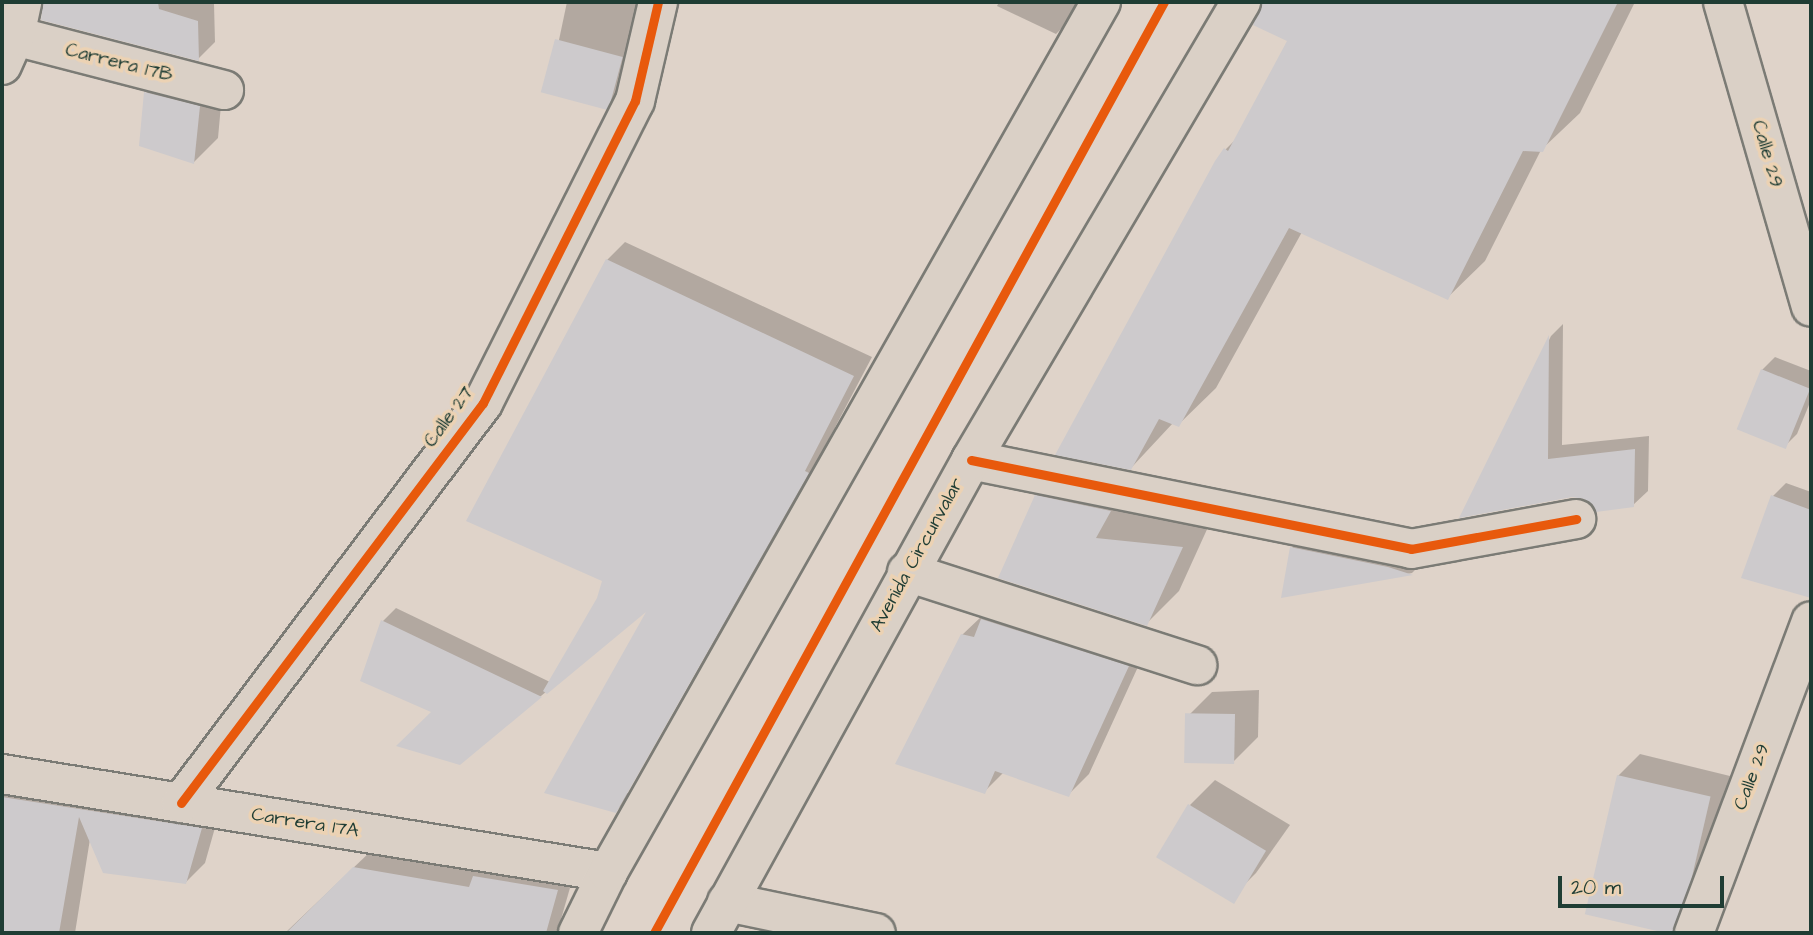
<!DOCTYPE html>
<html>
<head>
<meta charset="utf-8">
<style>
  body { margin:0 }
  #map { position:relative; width:1813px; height:935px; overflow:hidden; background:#dfd3c9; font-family:"Architects Daughter",sans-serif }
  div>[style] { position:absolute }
  .shadow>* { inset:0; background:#0003 }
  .building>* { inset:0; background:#cdcacc; transform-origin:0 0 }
  .roads { filter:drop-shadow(2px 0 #7b7b75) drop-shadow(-2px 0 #7b7b75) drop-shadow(0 2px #7b7b75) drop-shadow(0 -2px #7b7b75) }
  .street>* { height:38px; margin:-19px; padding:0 19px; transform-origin:19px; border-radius:19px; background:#dad0c6 }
  .secondary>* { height:38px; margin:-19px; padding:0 19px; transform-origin:19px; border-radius:19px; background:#dad0c6 }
  .cycleway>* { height:9px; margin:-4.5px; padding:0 4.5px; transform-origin:4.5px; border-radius:4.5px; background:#e8590c }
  span { translate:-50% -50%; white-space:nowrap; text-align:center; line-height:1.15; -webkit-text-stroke:7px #ecd2b3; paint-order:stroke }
  .street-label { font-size:19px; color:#1f3d34 }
  .frame { position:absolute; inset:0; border:4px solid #1f3d34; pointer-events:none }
  .scale { position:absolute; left:1558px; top:876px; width:166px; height:32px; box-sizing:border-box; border:4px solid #1f3d34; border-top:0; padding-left:9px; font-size:21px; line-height:24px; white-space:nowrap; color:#1f3d34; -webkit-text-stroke:5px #ecd2b3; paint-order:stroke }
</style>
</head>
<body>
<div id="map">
  <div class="shadow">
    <div style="clip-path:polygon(51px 2px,208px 2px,214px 4px,215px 42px,198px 59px)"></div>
    <div style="clip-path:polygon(567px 2px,650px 2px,628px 84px,607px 106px,548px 92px)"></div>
    <div style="clip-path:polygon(999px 2px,1088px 2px,1056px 34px,997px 6px)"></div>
    <div style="clip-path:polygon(1279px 2px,1635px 2px,1580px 113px,1541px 150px,1485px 261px,1447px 298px,1302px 232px,1216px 388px,1178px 425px,1173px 423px,1131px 468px,1225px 150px,1237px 138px,1290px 40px,1265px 29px)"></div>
    <div style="clip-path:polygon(170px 69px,223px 83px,218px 138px,194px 162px,146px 93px)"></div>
    <div style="clip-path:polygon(evenodd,625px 242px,872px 357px,822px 452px,826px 454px,634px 793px,616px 811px,652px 605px,459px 763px,434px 712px,362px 680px,383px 621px,396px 608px,550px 682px,599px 599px,604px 580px,607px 260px,625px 242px,812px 464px,629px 793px,625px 793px,812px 464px)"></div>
    <div style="clip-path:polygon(1563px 324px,1562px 445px,1649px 436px,1648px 491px,1633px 505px,1572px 496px,1462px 516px,1551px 336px)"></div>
    <div style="clip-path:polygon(1775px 357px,1811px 371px,1811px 400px,1797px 434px,1784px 447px,1762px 370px)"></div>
    <div style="clip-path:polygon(1069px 463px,1214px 514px,1179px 591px,1146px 624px,1036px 496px)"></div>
    <div style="clip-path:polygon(1786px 483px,1811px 492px,1811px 586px,1804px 594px,1773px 496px)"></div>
    <div style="clip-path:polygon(1305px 535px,1423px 562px,1412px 573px,1283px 596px,1292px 548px)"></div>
    <div style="clip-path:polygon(983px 615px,1148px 645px,1089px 774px,1068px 795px,1004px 772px,984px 792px,962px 635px)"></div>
    <div style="clip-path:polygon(1259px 690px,1258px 737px,1233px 762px,1187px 717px,1212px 692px)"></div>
    <div style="clip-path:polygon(1640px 754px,1730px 776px,1693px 910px,1671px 931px,1618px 776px)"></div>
    <div style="clip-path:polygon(2px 776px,220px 810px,205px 863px,186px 882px,90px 839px,75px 933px,2px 933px)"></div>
    <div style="clip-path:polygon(1215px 780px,1290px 825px,1256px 873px,1231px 898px,1190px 805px)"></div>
    <div style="clip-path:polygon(371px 851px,574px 874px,557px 933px,285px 933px)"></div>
  </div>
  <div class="building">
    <div style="clip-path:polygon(43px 2px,158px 2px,159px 9px,198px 21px,199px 61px,41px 20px)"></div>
    <div style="clip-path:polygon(1263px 2px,1618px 2px,1543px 152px,1523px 151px,1448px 300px,1289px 228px,1179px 427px,1159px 419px,1131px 470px,1055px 455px,1215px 161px,1224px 148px,1228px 151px,1287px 41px,1253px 25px)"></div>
    <div style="left:555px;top:39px;width:70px;height:55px;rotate:15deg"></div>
    <div style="clip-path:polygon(144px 92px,200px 106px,194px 164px,139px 146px)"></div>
    <div style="clip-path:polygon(606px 259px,854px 376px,805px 471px,809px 473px,616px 813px,544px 793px,646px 612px,547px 694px,543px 691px,597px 598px,602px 581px,466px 521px)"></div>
    <div style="clip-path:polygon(1549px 335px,1548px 459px,1635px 449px,1634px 507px,1596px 512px,1584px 499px,1572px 497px,1459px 518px)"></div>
    <div style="left:1761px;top:369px;width:53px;height:65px;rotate:22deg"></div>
    <div style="clip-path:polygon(1035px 495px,1111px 511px,1096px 538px,1183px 547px,1147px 626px,998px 578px)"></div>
    <div style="clip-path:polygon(1771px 495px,1811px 510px,1811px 598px,1741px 578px)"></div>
    <div style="clip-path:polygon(1290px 547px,1388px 567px,1413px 575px,1281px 598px)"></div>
    <div style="clip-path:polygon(981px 619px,1129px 666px,1069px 797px,995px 771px,985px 794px,895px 764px,961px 634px,974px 637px)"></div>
    <div style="clip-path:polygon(381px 620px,542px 697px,460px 765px,396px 746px,431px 712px,360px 681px)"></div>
    <div style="left:1235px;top:714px;width:50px;height:50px;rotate:91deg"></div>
    <div style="left:1617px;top:775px;width:96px;height:143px;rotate:13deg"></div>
    <div style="clip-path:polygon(2px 797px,202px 828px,186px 884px,103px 873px,79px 817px,59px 933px,2px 933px)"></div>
    <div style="left:1188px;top:804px;width:91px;height:62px;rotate:31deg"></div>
    <div style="clip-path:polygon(353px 867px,469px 887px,473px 876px,558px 890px,546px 933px,286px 933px)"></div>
  </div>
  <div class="roads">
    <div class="street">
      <div style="left:1723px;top:2px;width:317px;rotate:73.9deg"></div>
      <div style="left:15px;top:36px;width:216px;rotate:14.5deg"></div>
      <div style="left:2px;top:65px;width:32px;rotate:-66deg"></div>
      <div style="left:15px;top:36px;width:35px;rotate:-78deg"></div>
      <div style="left:971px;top:460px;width:449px;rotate:11.4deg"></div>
      <div style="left:1411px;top:549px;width:168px;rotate:-10.3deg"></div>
      <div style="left:907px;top:572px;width:305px;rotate:17.8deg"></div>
      <div style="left:2px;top:774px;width:614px;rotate:9.19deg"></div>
      <div style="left:181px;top:803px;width:501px;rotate:-52.95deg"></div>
      <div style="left:483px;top:403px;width:338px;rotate:-63.3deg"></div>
      <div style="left:635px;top:101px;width:102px;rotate:-76.9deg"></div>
      <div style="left:727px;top:902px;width:152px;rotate:11.8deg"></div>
      <div style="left:1694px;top:933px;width:333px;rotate:-69.4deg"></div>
    </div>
    <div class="secondary">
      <div style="left:578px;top:933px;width:68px;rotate:-63.8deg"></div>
      <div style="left:608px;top:872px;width:1000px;rotate:-60.46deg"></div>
      <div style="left:711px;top:933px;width:540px;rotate:-61.2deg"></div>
      <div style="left:971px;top:460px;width:532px;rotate:-59.48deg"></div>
    </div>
  </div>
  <div class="cycleway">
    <div style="left:971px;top:460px;width:449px;rotate:11.4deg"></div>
    <div style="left:1411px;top:549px;width:168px;rotate:-10.3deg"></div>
    <div style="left:181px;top:803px;width:501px;rotate:-52.95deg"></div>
    <div style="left:483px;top:403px;width:338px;rotate:-63.3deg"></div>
    <div style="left:635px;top:101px;width:102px;rotate:-76.9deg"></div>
    <div style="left:654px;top:933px;width:1062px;rotate:-61.29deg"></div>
  </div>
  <div class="street-label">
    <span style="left:119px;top:63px;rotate:14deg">Carrera 17B</span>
    <span style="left:1767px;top:154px;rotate:74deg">Calle 29</span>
    <span style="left:449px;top:417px;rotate:-54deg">Calle 27</span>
    <span style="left:917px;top:555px;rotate:-61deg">Avenida Circunvalar</span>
    <span style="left:1752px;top:777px;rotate:-69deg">Calle 29</span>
    <span style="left:305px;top:823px;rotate:9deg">Carrera 17A</span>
  </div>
  <div class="frame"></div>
  <div class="scale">20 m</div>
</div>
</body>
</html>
